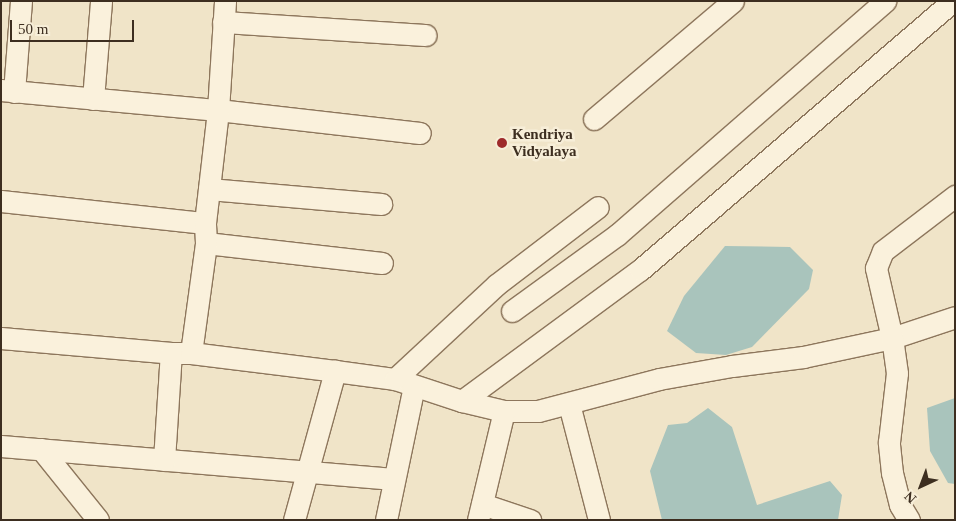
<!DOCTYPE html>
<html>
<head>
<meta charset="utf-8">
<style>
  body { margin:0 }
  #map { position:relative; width:956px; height:521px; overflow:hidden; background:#f0e4c8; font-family:Georgia,serif }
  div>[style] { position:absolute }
  .water>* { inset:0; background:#a9c4bc }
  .roads { filter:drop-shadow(1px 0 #8d765c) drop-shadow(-1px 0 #8d765c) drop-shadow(0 1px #8d765c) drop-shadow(0 -1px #8d765c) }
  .minor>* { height:21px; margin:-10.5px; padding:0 10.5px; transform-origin:10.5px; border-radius:10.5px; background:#faf1dc }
  .dots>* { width:14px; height:14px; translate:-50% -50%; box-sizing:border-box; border:2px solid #f7eed8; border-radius:50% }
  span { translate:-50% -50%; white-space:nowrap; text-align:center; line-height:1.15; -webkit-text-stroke:5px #f7eed8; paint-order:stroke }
  .poi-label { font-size:15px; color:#3d2e20; font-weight:700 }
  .left { translate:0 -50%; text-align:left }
  .frame { position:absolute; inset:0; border:2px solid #3d2e20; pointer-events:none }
  .north { position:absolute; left:896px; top:461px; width:50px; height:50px; -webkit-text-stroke:4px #f7eed8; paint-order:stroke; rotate:223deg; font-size:14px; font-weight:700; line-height:20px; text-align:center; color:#3d2e20 }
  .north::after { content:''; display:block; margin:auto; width:18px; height:22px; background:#3d2e20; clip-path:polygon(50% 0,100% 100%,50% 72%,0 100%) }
  .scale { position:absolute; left:10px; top:20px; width:124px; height:22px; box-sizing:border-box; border:2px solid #3d2e20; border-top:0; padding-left:6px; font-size:15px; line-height:18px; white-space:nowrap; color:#3d2e20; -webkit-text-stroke:4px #f7eed8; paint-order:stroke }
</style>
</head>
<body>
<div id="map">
  <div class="water">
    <div style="clip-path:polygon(725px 246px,790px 247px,813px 270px,809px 289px,752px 347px,726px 355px,696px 353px,667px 331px,684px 296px)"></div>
    <div style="clip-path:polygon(955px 398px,955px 484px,948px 483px,930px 451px,927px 408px)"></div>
    <div style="clip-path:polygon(708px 408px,732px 427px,757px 505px,830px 481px,842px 495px,838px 520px,662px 520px,650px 471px,668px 425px,687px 423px)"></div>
  </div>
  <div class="roads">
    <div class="minor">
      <div style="left:223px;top:22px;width:203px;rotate:3.7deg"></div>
      <div style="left:1px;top:90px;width:218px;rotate:5.3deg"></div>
      <div style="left:218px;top:110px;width:203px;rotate:6.5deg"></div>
      <div style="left:14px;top:92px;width:91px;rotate:-85.6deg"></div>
      <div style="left:93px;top:99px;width:98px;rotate:-85.3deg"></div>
      <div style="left:594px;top:119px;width:182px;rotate:-40.3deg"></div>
      <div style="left:209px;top:189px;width:173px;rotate:5deg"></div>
      <div style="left:1px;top:201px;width:205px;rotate:6.2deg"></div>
      <div style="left:206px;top:243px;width:177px;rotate:6.5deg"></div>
      <div style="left:512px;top:311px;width:130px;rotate:-35.9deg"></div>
      <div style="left:617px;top:235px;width:356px;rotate:-41.1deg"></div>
      <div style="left:1px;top:338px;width:171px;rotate:5deg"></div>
      <div style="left:171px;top:353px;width:20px"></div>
      <div style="left:191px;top:353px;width:145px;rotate:7.1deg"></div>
      <div style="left:335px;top:371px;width:61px;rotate:7.6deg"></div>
      <div style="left:395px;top:379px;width:71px;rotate:18.2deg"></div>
      <div style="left:462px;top:401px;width:43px;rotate:13.4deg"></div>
      <div style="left:504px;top:411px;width:34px"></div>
      <div style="left:538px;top:411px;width:125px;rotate:-14.8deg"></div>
      <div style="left:659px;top:379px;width:74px;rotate:-10.1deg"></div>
      <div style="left:732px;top:366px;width:72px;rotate:-7.2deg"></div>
      <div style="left:803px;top:357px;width:91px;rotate:-12.1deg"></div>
      <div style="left:892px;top:338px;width:66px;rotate:-18.4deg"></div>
      <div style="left:191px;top:353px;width:111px;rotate:-82.2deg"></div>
      <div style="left:206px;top:243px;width:20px;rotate:-93deg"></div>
      <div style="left:205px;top:223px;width:114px;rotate:-83.4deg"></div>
      <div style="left:218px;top:110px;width:109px;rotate:-86.3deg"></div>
      <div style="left:395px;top:379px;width:138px;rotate:-42.9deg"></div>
      <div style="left:496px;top:285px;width:128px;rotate:-37.4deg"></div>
      <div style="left:462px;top:401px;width:221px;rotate:-36.4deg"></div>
      <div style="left:640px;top:270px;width:413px;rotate:-40.7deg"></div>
      <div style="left:569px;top:404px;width:120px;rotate:75.5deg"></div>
      <div style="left:1px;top:446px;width:394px;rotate:4.8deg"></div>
      <div style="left:41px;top:449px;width:91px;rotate:51.2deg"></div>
      <div style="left:164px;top:460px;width:107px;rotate:-86.3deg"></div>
      <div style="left:482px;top:504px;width:51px;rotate:18.4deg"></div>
      <div style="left:294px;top:520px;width:155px;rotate:-74.6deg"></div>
      <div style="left:386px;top:520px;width:137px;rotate:-78.2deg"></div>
      <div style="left:478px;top:520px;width:112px;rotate:-76.6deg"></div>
      <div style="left:909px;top:520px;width:17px;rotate:-121deg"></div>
      <div style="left:900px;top:505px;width:33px;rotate:-104deg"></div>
      <div style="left:892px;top:473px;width:31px;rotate:-96deg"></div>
      <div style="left:889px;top:442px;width:69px;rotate:-83.4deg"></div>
      <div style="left:897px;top:373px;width:35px;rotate:-98deg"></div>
      <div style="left:892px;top:338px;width:72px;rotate:-102.9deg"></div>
      <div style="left:876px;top:268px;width:18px;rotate:-68deg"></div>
      <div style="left:883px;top:251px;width:91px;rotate:-37.4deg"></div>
    </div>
  </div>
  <div class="dots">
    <div style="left:502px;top:143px;background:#9e2a2b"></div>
  </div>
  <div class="poi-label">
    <span class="left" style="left:512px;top:143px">Kendriya<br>Vidyalaya</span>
  </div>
  <div class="frame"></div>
  <div class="north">N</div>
  <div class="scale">50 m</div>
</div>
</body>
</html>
